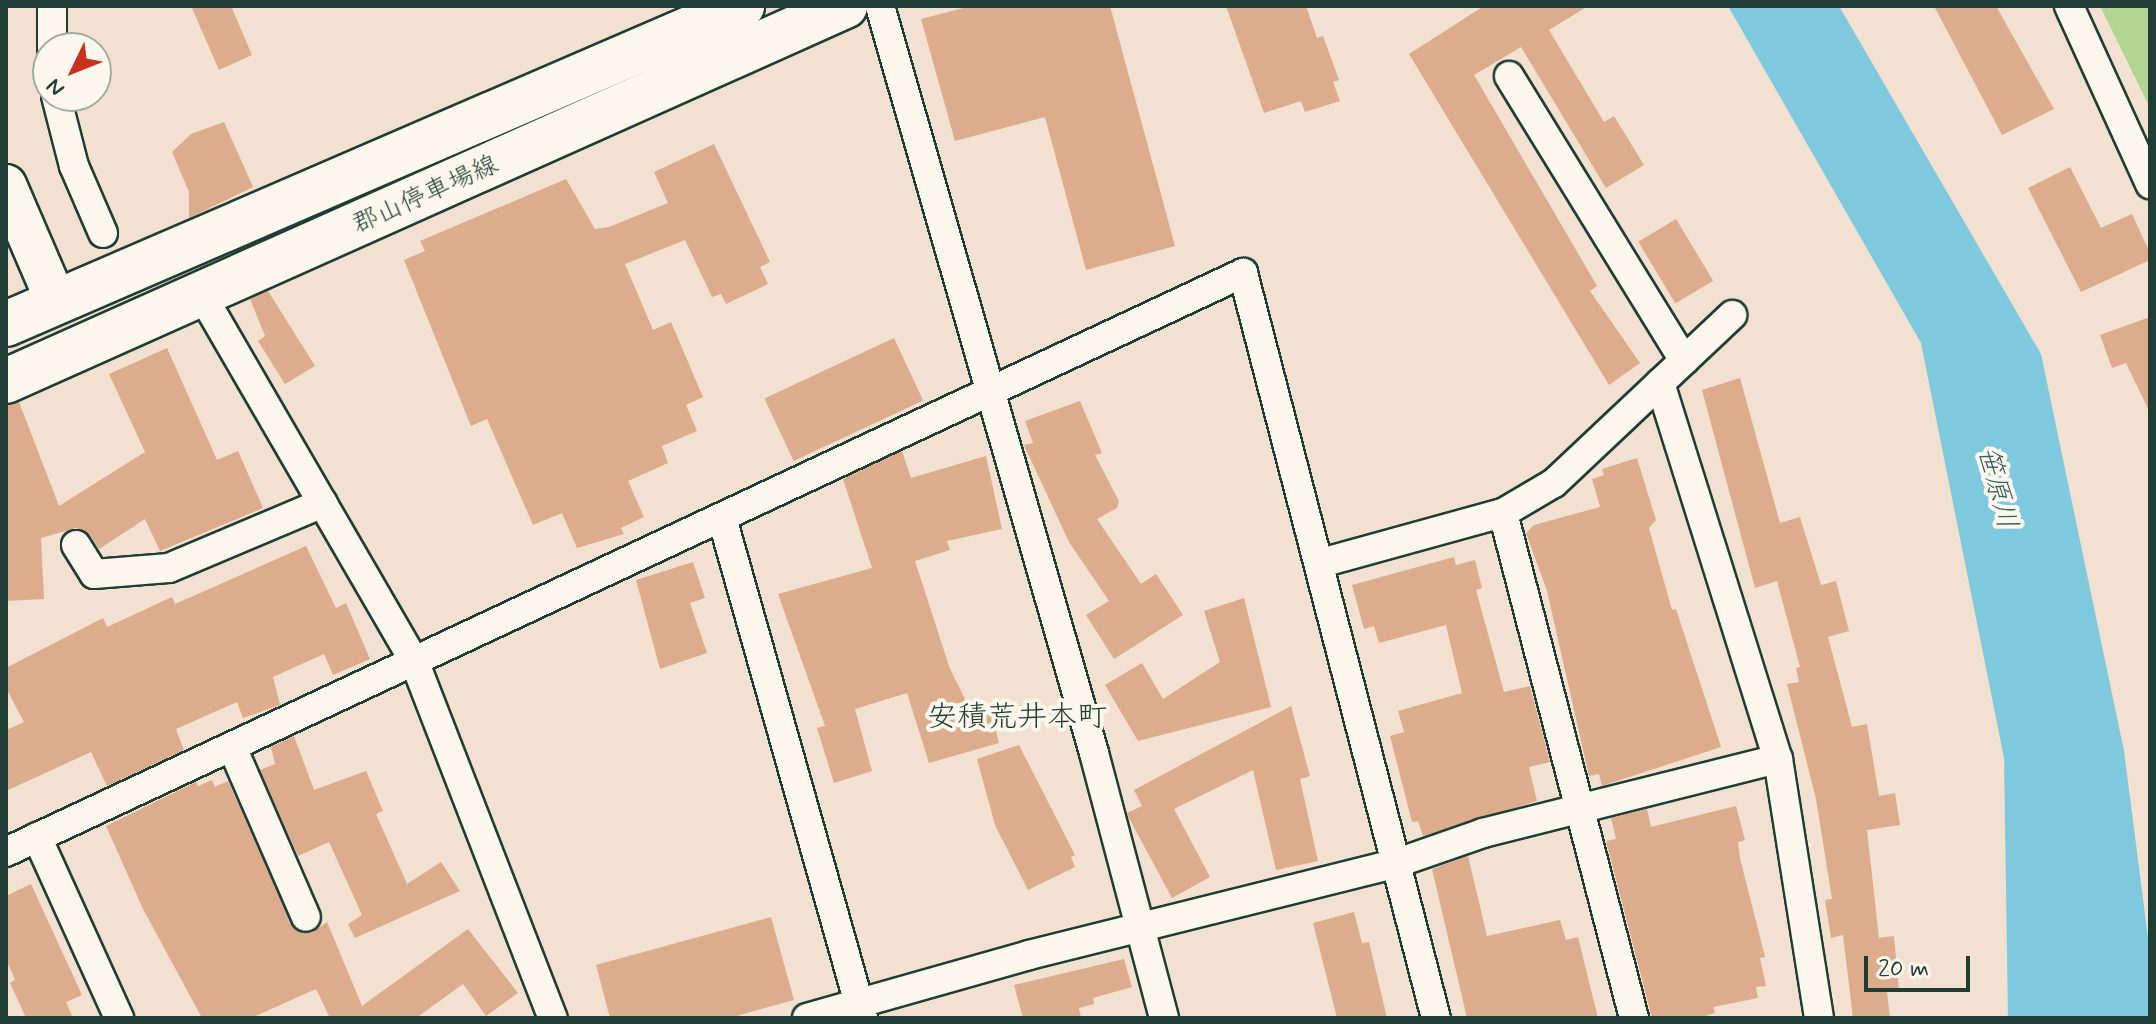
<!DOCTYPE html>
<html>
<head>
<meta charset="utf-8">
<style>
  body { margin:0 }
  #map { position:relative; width:2156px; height:1024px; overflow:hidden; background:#f2e0d0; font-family:Mynerve,"Klee One",sans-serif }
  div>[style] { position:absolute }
  .green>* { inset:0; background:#b0d692 }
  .water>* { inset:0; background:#7fc9df }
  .building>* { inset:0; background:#dcac8d; transform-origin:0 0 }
  .roads { filter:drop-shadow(2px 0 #1f3d34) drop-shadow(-2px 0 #1f3d34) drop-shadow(0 2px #1f3d34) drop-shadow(0 -2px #1f3d34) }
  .street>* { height:28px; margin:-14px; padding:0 14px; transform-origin:14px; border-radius:14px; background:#fbf7ec }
  .secondary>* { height:40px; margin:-20px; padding:0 20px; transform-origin:20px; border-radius:20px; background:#fbf7ec }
  .primary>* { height:44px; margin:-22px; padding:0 22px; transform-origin:22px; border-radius:22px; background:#fbf7ec }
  span { translate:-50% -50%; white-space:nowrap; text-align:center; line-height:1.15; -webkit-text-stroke:8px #fbf7ec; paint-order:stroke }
  .street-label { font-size:26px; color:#1f3d34 }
  .water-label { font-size:28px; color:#37605f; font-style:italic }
  .quarter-label { font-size:30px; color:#1f3d34 }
  .frame { position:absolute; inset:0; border:8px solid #1f3d34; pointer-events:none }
  .north { position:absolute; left:32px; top:32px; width:80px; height:80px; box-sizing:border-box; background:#fbf7ec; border:2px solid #a3ada2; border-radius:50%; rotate:227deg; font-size:22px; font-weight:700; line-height:32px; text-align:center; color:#1f3d34 }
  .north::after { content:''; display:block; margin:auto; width:28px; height:36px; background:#c8321e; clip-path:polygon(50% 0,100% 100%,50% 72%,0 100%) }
  .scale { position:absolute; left:1864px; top:956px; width:106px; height:36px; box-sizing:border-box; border:4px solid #1f3d34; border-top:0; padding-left:10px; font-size:24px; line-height:28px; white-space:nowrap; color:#1f3d34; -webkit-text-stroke:6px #fbf7ec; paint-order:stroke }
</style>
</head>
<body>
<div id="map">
  <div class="green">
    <div style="clip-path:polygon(2100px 6px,2150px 6px,2150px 108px)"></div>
  </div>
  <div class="water">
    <div style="clip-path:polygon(1728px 6px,1839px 6px,2041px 354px,2124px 751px,2150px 953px,2150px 1018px,2008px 1018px,2004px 758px,1921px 343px)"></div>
  </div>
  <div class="building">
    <div style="clip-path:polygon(191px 6px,231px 6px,252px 55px,219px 70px)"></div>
    <div style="clip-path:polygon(971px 6px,1110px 6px,1175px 246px,1086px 270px,1045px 117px,955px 141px,921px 19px)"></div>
    <div style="clip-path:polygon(1226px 6px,1306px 6px,1317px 38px,1323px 36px,1339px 80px,1333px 82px,1340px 101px,1305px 112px,1301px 101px,1264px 113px)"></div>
    <div style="clip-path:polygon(1484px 6px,1588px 6px,1549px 30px,1604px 122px,1614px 116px,1644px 165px,1606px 188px,1521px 47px,1474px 75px,1597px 286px,1590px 291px,1640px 363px,1609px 385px,1409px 54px)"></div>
    <div style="clip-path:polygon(1934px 6px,1996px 6px,2054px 109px,2002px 135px)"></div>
    <div style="clip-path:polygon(224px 122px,253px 187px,189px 218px,189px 192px,172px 152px,191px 134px)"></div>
    <div style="clip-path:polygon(714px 144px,770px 262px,760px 267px,768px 284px,726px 304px,721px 294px,712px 297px,685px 240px,625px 264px,653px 330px,671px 322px,703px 397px,686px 405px,697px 431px,662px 446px,668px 463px,628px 481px,644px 517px,621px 528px,624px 534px,577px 548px,562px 513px,533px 525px,487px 419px,471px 426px,404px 260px,425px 251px,420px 241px,566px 179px,595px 229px,609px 227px,668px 203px,654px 172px)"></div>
    <div style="clip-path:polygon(2070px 167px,2101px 228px,2132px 214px,2150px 253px,2150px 260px,2081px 292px,2028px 188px)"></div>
    <div style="left:1676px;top:219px;width:72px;height:44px;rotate:59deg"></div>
    <div style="clip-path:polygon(268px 291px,315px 366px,285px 384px,258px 341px,265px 336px,250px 299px)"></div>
    <div style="clip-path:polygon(2150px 317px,2150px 413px,2126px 363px,2112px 368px,2100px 335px)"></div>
    <div style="left:894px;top:338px;width:69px;height:143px;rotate:65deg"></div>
    <div style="clip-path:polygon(167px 348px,217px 460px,238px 451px,263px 508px,160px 551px,145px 519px,99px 549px,90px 535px,76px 528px,41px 538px,44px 599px,6px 601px,6px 406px,19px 402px,59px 506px,145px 452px,109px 374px)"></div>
    <div style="clip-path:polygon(1740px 378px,1780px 523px,1800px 517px,1821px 585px,1836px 581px,1849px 631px,1828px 637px,1852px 727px,1867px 724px,1879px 796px,1895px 793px,1900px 825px,1867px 830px,1879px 938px,1894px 936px,1899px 991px,1887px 992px,1890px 1018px,1853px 1018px,1843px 935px,1831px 938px,1825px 900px,1832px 899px,1816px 799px,1787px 684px,1799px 682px,1796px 668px,1800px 667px,1777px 581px,1755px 588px,1702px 390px)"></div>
    <div style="clip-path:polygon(1080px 401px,1102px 453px,1095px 455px,1119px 501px,1117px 508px,1097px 519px,1141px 584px,1156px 574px,1183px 615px,1114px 659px,1086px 615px,1109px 601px,1069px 542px,1024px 445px,1033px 443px,1025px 421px)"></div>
    <div style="clip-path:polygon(902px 451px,911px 478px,986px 456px,1002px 529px,947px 541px,950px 550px,915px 561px,950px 669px,971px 711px,989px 706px,999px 743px,929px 763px,907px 693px,855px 709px,872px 771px,834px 783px,817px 728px,825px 726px,778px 594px,872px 568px,843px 479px)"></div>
    <div style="clip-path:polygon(1637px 458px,1656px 520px,1649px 528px,1672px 610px,1676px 609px,1721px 747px,1602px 786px,1599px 774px,1589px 776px,1547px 591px,1526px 533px,1534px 525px,1600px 507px,1592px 479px,1604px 475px,1602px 469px)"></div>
    <div style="clip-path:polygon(306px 546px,336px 608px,346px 603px,370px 659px,333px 675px,324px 654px,273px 677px,280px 705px,243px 718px,237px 702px,176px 729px,184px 750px,107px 786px,91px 752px,6px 791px,6px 730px,24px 722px,6px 688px,6px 668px,103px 618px,107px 627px,172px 597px,175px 604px)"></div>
    <div style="clip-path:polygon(1454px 557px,1456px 565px,1475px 560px,1482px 588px,1476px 590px,1504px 692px,1530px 686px,1550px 762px,1529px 767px,1537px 801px,1423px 836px,1418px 821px,1412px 822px,1390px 736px,1404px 732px,1398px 711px,1462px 693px,1446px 625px,1379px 643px,1374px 626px,1364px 629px,1352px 585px)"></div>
    <div style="clip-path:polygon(693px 562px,705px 598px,690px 603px,707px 653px,660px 669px,636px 580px)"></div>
    <div style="clip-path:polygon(1244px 598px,1271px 707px,1138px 741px,1105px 685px,1142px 663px,1163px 699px,1220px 662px,1204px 611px)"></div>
    <div style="clip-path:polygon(1291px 706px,1310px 776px,1300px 779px,1318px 861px,1276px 870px,1253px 770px,1174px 809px,1210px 877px,1172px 898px,1129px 818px,1127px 813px,1142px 806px,1134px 790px)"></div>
    <div style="clip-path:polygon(294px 736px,314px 790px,366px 771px,383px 811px,376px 814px,407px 884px,441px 862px,460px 891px,355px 938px,348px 924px,362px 915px,329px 842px,298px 856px,260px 770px,275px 764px,271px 747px)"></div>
    <div style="clip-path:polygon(1019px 745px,1075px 855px,1071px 857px,1075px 867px,1028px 890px,995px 825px,977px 759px)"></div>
    <div style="clip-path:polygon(212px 780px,215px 787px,228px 781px,295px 930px,312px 933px,327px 922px,362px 1006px,468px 929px,518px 993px,486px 1016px,463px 984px,416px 1018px,330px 1018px,316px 989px,251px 1018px,202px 1018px,143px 909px,106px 826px,196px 782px,198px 786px)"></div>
    <div style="clip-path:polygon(1736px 806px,1745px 840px,1738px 842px,1740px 858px,1765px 957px,1760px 958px,1766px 986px,1756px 987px,1758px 998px,1713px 1007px,1715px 1013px,1698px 1018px,1652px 1018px,1606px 841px,1616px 839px,1611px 818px,1647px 809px,1651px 827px)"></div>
    <div style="clip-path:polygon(1468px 856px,1487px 936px,1560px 920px,1566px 940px,1578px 937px,1598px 1018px,1467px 1018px,1432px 869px)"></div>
    <div style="clip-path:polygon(31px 884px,82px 995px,66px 1002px,73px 1018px,26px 1018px,10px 983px,15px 980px,6px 959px,6px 896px)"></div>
    <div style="clip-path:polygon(1354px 912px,1362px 943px,1369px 942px,1387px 1018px,1337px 1018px,1313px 923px)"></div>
    <div style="clip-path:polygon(771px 917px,794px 1000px,729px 1018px,610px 1018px,596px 965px)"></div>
    <div style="clip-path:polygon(1124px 959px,1132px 987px,1093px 998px,1094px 1004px,1079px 1008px,1081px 1018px,1023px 1018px,1014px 985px)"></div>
  </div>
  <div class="roads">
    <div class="street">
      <div style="left:880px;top:6px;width:777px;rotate:74.01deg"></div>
      <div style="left:1094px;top:753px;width:274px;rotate:75.2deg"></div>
      <div style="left:2069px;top:6px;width:196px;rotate:65.5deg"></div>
      <div style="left:52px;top:48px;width:42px;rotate:-90deg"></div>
      <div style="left:1509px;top:76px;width:334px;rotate:58.4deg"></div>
      <div style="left:56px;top:96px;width:72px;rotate:75.6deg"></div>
      <div style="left:74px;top:166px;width:73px;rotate:66.6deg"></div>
      <div style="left:203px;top:297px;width:423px;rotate:59.9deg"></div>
      <div style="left:415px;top:663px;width:381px;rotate:68.8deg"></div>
      <div style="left:1660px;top:383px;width:394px;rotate:72.6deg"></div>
      <div style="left:1778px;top:759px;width:262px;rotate:81deg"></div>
      <div style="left:1503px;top:513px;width:522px;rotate:75.46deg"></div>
      <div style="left:722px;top:518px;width:520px;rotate:74.25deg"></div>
      <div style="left:76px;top:545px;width:34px;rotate:58deg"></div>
      <div style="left:94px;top:574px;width:75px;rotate:-4.6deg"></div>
      <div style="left:169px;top:568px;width:167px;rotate:-22.9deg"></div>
      <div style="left:1321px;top:563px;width:189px;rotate:-15.4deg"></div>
      <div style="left:1503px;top:513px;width:59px;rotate:-30.5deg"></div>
      <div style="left:1554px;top:483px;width:245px;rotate:-43.3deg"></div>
      <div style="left:232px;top:747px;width:185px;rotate:66.5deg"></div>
      <div style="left:37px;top:837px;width:199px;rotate:65.6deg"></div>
      <div style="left:6px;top:852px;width:1366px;rotate:-25.08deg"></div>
      <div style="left:1243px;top:273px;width:770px;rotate:75.48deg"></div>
      <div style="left:807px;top:1018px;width:231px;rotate:-15.8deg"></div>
      <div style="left:1029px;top:955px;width:379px;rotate:-14deg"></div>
      <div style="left:1397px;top:863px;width:91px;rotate:-19.2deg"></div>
      <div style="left:1483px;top:833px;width:304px;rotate:-14.1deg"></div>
    </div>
    <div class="secondary">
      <div style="left:6px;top:185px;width:126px;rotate:66.7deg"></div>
    </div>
    <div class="primary">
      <div style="left:6px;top:324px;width:802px;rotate:-23.37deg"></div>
      <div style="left:6px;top:381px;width:919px;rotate:-24.08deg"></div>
    </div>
  </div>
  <div class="street-label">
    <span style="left:426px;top:196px;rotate:-24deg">郡山停車場線</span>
  </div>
  <div class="water-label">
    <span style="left:1996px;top:488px;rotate:75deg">笹原川</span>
  </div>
  <div class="quarter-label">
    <span style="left:1017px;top:718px">安積荒井本町</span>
  </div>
  <div class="frame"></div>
  <div class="north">N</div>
  <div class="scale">20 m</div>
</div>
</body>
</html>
